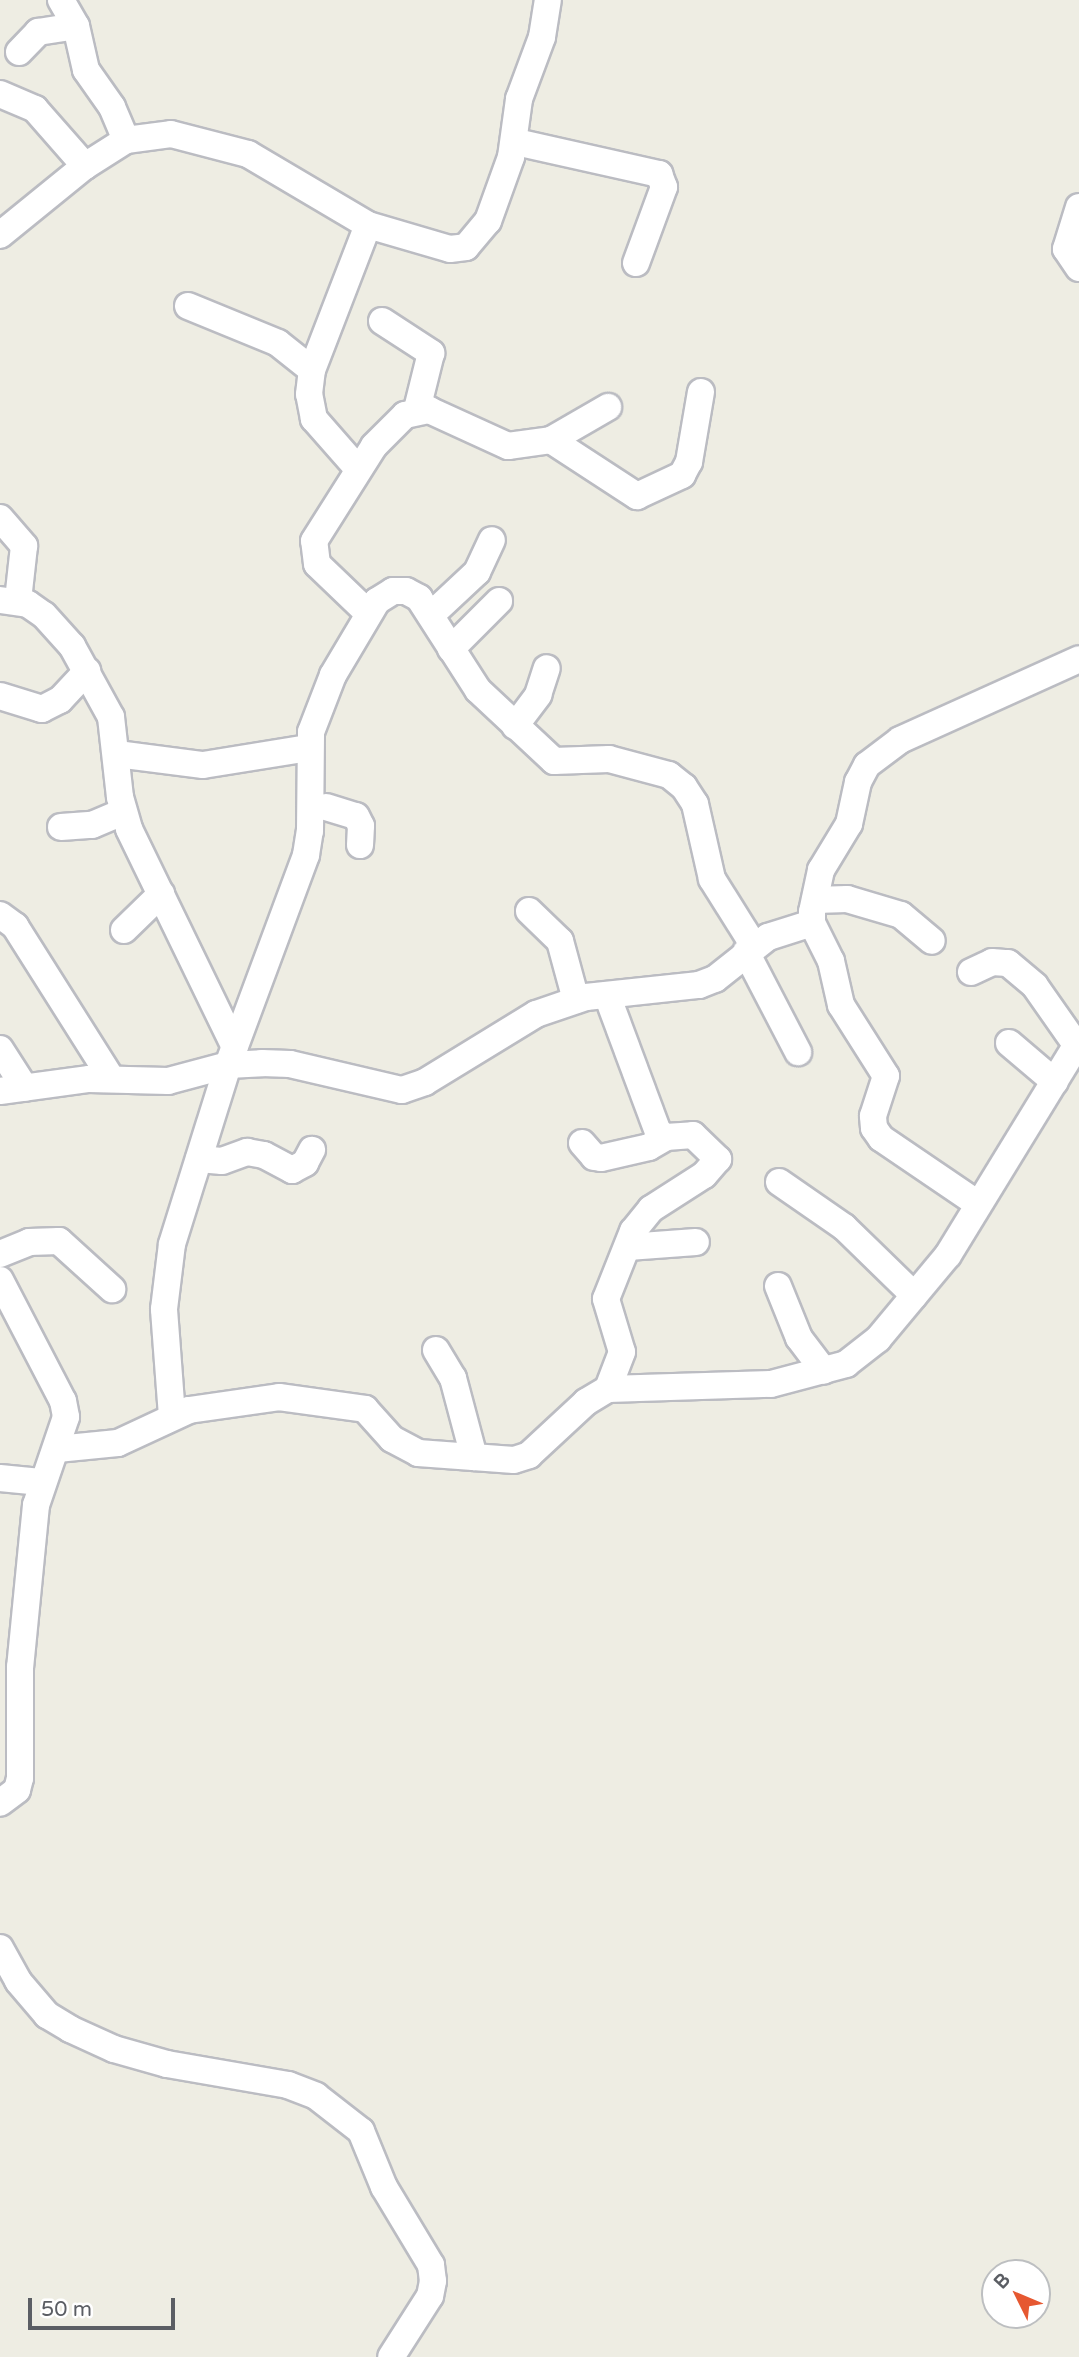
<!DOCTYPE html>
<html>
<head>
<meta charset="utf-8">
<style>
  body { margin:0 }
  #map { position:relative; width:1079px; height:2357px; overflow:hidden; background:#eeede3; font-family:"Varela Round",sans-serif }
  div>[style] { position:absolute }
  .roads { filter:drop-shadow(2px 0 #bbbcc2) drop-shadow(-2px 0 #bbbcc2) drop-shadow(0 2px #bbbcc2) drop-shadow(0 -2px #bbbcc2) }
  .minor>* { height:26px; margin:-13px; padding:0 13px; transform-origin:13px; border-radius:13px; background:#fff }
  span { translate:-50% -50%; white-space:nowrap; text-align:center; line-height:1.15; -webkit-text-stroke:5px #fff; paint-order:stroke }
  .north { position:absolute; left:981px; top:2259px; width:70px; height:70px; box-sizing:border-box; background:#fff; border:2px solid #bdbfc1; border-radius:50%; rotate:313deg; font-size:19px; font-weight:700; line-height:28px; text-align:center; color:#5b5e64 }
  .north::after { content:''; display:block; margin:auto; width:24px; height:32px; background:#e65831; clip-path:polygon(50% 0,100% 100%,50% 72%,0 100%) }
  .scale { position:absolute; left:28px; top:2298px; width:147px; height:32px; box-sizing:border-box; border:4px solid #5b5e64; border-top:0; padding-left:9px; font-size:21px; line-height:24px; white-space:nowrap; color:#5b5e64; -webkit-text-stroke:5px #fff; paint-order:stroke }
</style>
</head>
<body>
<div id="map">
  <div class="roads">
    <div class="minor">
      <div style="left:61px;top:0;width:30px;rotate:60deg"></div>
      <div style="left:76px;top:26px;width:45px;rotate:77.2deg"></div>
      <div style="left:86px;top:70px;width:45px;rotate:54.9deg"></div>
      <div style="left:112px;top:107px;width:36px;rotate:67deg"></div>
      <div style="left:19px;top:52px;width:28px;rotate:-46deg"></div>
      <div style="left:38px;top:32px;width:38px;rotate:-9deg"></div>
      <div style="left:0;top:94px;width:38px;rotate:23deg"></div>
      <div style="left:35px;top:109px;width:76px;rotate:48.7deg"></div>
      <div style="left:516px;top:142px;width:147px;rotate:12.6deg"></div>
      <div style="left:659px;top:174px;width:14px;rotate:69deg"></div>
      <div style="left:664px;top:187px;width:81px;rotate:110.2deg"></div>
      <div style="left:1079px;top:207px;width:44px;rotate:107.2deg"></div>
      <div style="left:1066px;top:249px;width:23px;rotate:56deg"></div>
      <div style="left:0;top:235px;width:109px;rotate:-39.1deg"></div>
      <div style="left:85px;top:166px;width:49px;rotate:-32.4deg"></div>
      <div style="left:126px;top:140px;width:45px;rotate:-7.6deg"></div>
      <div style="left:171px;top:134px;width:80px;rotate:14.6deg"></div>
      <div style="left:248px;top:154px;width:139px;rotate:30.6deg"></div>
      <div style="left:368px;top:225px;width:85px;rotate:16.3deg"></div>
      <div style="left:450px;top:249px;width:16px;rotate:-7deg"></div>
      <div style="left:466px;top:247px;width:34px;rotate:-50deg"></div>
      <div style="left:488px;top:221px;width:68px;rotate:-70.2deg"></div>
      <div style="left:511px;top:157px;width:59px;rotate:-82.1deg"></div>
      <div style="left:519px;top:99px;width:66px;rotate:-69.6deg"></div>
      <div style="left:542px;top:37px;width:37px;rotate:-81deg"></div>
      <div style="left:188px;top:306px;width:97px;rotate:22.3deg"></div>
      <div style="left:278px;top:343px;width:43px;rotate:38.5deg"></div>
      <div style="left:382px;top:321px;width:59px;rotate:33.1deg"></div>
      <div style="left:431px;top:353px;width:58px;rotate:104deg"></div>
      <div style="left:551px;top:440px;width:66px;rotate:-30.1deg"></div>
      <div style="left:358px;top:469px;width:67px;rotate:-131.3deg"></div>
      <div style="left:314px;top:419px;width:25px;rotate:-101deg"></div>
      <div style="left:309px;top:394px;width:24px;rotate:-83deg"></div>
      <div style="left:312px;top:370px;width:155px;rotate:-68.9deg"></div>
      <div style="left:0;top:518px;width:37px;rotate:49deg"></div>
      <div style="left:24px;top:546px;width:54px;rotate:96.3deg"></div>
      <div style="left:0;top:600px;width:28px;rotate:8deg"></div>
      <div style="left:28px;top:604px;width:19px;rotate:35deg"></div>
      <div style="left:44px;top:615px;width:42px;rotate:47.9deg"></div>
      <div style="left:72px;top:646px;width:81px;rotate:61.2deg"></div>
      <div style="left:111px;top:717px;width:81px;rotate:83.6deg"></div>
      <div style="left:120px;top:797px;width:33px;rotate:74deg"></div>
      <div style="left:129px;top:829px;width:242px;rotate:64.1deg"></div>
      <div style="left:367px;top:612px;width:69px;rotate:-136.2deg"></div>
      <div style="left:317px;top:564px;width:23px;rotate:-97deg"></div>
      <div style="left:314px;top:541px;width:112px;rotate:-57.7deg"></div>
      <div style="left:374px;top:446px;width:44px;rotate:-45deg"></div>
      <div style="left:405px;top:415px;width:25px;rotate:-12deg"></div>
      <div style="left:429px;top:410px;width:87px;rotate:24.5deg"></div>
      <div style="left:508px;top:446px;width:43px;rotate:-7.9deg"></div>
      <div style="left:551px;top:440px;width:103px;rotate:33.1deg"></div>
      <div style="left:637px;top:496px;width:50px;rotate:-25deg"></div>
      <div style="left:682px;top:475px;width:15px;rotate:-62deg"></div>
      <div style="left:689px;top:462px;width:71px;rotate:-80.3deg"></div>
      <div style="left:431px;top:615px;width:63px;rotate:-43.1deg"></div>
      <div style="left:477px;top:572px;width:35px;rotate:-65deg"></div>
      <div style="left:451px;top:649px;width:68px;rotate:-45deg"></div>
      <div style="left:0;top:696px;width:44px;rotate:17.2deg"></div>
      <div style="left:42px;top:709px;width:20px;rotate:-27deg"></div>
      <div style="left:60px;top:700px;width:40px;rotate:-47deg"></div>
      <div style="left:515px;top:726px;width:39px;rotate:-53deg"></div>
      <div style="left:538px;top:695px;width:28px;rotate:-72deg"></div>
      <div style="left:117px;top:754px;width:87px;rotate:7.3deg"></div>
      <div style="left:203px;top:765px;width:106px;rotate:-9.2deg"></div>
      <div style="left:326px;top:807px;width:31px;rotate:17deg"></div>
      <div style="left:356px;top:816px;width:11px;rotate:63deg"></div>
      <div style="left:361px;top:826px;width:19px;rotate:93deg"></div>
      <div style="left:61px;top:827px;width:31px;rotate:-4deg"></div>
      <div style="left:92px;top:825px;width:34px;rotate:-23deg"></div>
      <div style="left:815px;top:900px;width:32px;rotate:-2deg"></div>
      <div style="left:847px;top:899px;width:56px;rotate:16.5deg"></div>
      <div style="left:901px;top:915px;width:40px;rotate:40deg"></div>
      <div style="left:529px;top:911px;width:43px;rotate:44.1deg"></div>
      <div style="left:560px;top:941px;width:61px;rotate:74.8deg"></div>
      <div style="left:0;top:915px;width:19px;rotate:36deg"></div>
      <div style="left:15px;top:926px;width:180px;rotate:57.7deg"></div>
      <div style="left:124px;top:930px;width:52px;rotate:-44.2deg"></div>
      <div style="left:746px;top:952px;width:113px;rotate:62.5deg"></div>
      <div style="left:971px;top:972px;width:23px;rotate:-25deg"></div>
      <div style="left:992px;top:962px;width:16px;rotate:4deg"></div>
      <div style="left:1008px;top:963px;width:35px;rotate:40deg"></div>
      <div style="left:1035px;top:986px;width:73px;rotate:55deg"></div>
      <div style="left:607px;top:995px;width:146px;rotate:69.6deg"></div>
      <div style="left:658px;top:1132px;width:9px;rotate:32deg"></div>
      <div style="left:666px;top:1137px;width:27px;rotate:-4deg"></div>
      <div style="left:693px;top:1135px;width:35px;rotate:44deg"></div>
      <div style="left:718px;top:1159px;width:21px;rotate:131deg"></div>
      <div style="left:704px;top:1175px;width:63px;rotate:147.3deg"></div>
      <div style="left:651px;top:1209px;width:28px;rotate:129deg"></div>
      <div style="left:633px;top:1231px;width:73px;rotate:111.7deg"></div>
      <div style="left:606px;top:1299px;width:55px;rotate:73.2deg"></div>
      <div style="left:622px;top:1352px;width:40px;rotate:111deg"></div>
      <div style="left:1009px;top:1043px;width:60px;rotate:40.3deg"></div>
      <div style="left:0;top:1049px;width:46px;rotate:57.3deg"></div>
      <div style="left:0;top:1091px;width:90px;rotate:-7.7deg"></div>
      <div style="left:89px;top:1079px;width:79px;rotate:1.5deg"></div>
      <div style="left:168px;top:1081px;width:62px;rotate:-14.9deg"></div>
      <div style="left:228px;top:1065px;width:34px;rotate:-3deg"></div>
      <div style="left:262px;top:1063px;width:28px;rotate:2deg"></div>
      <div style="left:290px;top:1064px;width:115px;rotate:13.1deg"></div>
      <div style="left:402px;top:1090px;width:24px;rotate:-19deg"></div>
      <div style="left:425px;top:1082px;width:130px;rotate:-31.5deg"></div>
      <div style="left:536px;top:1014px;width:53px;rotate:-18.8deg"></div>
      <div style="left:586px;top:997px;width:114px;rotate:-6.1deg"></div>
      <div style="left:699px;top:985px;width:17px;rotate:-21deg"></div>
      <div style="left:715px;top:979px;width:68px;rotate:-38.4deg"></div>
      <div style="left:768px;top:937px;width:46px;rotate:-17.7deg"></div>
      <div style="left:582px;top:1143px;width:18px;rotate:49deg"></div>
      <div style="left:594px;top:1157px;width:7px;rotate:8deg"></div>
      <div style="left:601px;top:1158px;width:49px;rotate:-12.9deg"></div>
      <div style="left:649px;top:1147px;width:20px;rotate:-30deg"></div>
      <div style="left:199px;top:1159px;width:23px;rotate:5deg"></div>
      <div style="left:222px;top:1161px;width:27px;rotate:-20deg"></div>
      <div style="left:247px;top:1152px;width:17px;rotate:10deg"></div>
      <div style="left:264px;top:1155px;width:32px;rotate:28deg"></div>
      <div style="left:292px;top:1170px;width:15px;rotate:-28deg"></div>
      <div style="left:305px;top:1163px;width:15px;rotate:-62deg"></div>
      <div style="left:779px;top:1182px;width:79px;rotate:34.7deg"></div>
      <div style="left:844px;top:1227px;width:98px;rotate:44.2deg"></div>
      <div style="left:978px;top:1204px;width:117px;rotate:-145.8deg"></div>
      <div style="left:881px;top:1138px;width:12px;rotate:-125deg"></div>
      <div style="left:874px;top:1128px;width:12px;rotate:-95deg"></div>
      <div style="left:873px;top:1116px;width:42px;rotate:-72deg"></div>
      <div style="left:886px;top:1076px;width:84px;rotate:-122.4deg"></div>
      <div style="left:841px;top:1005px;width:45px;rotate:-102.8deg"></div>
      <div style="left:831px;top:961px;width:42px;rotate:-116.6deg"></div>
      <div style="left:812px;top:923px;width:11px;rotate:-90deg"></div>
      <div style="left:812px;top:912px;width:43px;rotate:-77.9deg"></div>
      <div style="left:821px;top:870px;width:54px;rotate:-58.7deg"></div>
      <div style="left:849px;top:824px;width:43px;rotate:-77.9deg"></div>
      <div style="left:858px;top:782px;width:19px;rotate:-62deg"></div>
      <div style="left:867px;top:765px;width:41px;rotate:-37.1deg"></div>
      <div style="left:900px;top:740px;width:196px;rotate:-24.3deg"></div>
      <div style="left:628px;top:1247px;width:68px;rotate:-4.2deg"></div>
      <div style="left:0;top:1254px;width:31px;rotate:-22deg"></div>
      <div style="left:29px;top:1242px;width:30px;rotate:-2deg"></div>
      <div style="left:59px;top:1241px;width:72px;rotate:42.2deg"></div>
      <div style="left:0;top:1280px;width:136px;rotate:62.5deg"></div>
      <div style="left:63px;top:1401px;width:16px;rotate:79deg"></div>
      <div style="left:66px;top:1417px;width:93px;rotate:108.8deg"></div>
      <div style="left:36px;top:1505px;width:163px;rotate:95.6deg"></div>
      <div style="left:20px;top:1667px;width:111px;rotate:90deg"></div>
      <div style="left:20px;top:1778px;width:12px;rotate:104deg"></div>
      <div style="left:17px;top:1790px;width:21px;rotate:143deg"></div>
      <div style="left:778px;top:1286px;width:56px;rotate:68deg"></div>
      <div style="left:799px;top:1338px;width:41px;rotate:52.9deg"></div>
      <div style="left:436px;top:1350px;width:33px;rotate:59deg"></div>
      <div style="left:453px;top:1378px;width:82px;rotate:75.1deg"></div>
      <div style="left:172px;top:1416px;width:107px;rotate:-94.3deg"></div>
      <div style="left:164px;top:1309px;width:65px;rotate:-83deg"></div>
      <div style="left:172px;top:1244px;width:188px;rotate:-72.6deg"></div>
      <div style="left:228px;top:1065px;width:224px;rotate:-69.6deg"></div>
      <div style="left:306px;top:855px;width:24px;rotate:-81deg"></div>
      <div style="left:310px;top:831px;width:99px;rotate:-89.4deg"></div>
      <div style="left:311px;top:732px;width:61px;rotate:-68.9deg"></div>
      <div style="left:333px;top:675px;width:86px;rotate:-59.3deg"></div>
      <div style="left:377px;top:601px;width:19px;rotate:-32deg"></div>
      <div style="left:393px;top:591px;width:13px"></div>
      <div style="left:406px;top:591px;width:15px;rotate:28deg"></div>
      <div style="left:419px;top:598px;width:109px;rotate:57.3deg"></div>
      <div style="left:478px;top:690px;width:104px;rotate:43.1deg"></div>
      <div style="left:554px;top:761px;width:55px;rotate:-2.1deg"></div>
      <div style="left:609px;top:759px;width:62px;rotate:14.9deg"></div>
      <div style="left:669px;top:775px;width:19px;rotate:39deg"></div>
      <div style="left:684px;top:787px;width:20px;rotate:57deg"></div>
      <div style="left:695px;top:804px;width:77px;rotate:77.2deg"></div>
      <div style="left:712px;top:879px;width:79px;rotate:57.9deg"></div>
      <div style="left:57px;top:1449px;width:61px;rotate:-5.6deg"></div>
      <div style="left:118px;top:1443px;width:78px;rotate:-24.9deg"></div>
      <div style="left:189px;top:1410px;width:91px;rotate:-8.2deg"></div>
      <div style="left:279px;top:1397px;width:87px;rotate:7.9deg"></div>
      <div style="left:365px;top:1409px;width:40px;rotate:48deg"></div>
      <div style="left:392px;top:1439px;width:30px;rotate:28deg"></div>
      <div style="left:418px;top:1453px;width:96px;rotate:4.2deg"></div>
      <div style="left:514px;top:1460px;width:16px;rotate:-18deg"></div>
      <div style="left:529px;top:1455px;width:78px;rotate:-42.9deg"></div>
      <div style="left:586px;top:1402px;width:26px;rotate:-31deg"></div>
      <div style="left:608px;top:1389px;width:163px;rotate:-1.8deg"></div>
      <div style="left:771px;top:1384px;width:78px;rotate:-14.9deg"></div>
      <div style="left:846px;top:1364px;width:41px;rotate:-38deg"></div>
      <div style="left:878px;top:1339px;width:109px;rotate:-50.2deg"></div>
      <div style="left:948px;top:1255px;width:251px;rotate:-58.5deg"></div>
      <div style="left:0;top:1478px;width:41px;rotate:5.6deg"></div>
      <div style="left:0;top:1948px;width:38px;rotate:61deg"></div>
      <div style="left:18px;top:1981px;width:45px;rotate:49.5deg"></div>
      <div style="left:47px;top:2015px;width:27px;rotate:31deg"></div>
      <div style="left:70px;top:2029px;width:48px;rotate:24.4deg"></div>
      <div style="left:114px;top:2049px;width:55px;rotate:15.8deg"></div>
      <div style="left:167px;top:2064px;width:123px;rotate:9.8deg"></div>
      <div style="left:288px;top:2085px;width:30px;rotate:21deg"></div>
      <div style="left:316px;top:2096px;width:57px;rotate:37.9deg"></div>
      <div style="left:361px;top:2131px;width:61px;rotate:67.7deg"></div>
      <div style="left:384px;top:2187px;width:91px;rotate:58.9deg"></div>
      <div style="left:431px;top:2265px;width:16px;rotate:83deg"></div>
      <div style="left:433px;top:2281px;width:15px;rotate:101deg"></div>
      <div style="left:430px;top:2296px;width:72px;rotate:122.6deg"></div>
    </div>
  </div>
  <div class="north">B</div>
  <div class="scale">50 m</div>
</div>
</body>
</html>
